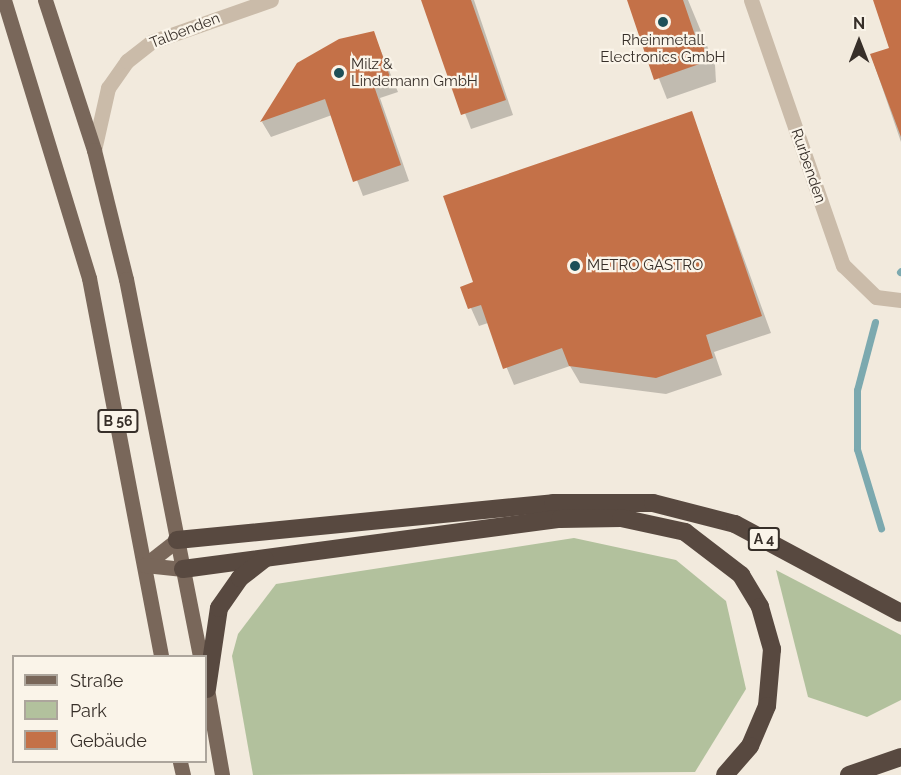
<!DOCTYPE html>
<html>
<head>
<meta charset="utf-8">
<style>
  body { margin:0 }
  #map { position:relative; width:901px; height:775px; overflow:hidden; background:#f2eadd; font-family:Raleway,sans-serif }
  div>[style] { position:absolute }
  .green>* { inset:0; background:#b2c19d }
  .shadow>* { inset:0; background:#0003 }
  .stream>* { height:7px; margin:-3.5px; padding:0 3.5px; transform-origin:3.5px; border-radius:3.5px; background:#7ca9af }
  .building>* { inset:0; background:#c47148 }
  .minor>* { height:15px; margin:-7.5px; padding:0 7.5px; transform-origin:7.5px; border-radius:7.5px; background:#cabba9 }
  .primary>* { height:15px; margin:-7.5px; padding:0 7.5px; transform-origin:7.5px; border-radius:7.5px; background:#79675a }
  .motorway>* { height:18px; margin:-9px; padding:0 9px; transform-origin:9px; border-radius:9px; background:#584940 }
  .dots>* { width:16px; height:16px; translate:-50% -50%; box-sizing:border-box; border:3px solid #faf4e9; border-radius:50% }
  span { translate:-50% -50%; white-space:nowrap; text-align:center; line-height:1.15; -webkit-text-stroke:4.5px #faf4e9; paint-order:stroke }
  .shield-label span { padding:2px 4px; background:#faf4e9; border:2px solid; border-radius:4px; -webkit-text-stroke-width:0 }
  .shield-label { font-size:14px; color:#372f29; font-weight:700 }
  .street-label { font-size:15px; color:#372f29 }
  .poi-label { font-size:15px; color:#372f29 }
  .left { translate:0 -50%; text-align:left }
  .legend { position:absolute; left:12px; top:655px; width:195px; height:108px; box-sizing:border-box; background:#faf4e9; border:2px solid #aca59c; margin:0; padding:8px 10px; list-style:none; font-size:18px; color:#372f29 }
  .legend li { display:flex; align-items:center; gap:12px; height:30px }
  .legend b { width:30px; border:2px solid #aca59c }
  .north { position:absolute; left:829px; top:12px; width:60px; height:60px; -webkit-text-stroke:4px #faf4e9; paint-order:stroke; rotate:0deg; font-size:16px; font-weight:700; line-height:24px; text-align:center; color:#372f29 }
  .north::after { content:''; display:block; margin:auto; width:21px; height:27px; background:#372f29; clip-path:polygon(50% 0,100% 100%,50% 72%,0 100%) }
</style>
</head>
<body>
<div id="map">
  <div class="green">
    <div style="clip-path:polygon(574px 538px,676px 560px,726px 601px,746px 689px,695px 772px,253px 775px,232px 656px,238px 634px,276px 584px)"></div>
    <div style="clip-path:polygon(776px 570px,901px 635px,901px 700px,867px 717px,808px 697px)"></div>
  </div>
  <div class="shadow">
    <div style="clip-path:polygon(474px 0,513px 115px,471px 129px,423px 2px)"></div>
    <div style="clip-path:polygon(628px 0,688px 0,715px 65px,716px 82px,667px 99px)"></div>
    <div style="clip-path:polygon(874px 0,901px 0,901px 142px,871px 55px,891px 48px)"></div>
    <div style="clip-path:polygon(373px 32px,398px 92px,380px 98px,409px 181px,363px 196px,332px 115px,271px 137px,262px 122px,298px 64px)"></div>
    <div style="clip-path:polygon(691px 113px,771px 333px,714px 352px,722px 375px,666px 394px,580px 383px,570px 366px,514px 385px,488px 323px,479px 326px,462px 288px,475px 283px)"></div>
  </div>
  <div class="stream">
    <div style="left:900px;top:272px;width:1px;rotate:-45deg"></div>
    <div style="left:875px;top:322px;width:70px;rotate:104.8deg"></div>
    <div style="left:857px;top:390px;width:59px;rotate:90deg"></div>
    <div style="left:857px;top:449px;width:83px;rotate:73.1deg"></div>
  </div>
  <div class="building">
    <div style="clip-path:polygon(421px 0,471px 0,506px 100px,461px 115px)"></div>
    <div style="clip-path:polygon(627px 0,683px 0,697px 41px,704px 44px,705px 62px,654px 80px)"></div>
    <div style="clip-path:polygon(873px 0,901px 0,901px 137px,870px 54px,889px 48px)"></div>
    <div style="clip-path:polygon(374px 31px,390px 77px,373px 83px,401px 165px,353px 182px,325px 99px,260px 122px,297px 63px,339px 39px)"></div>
    <div style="clip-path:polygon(692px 111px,762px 316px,706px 335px,713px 358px,656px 378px,569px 366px,562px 348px,503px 369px,481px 305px,468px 309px,460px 287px,473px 282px,443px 196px)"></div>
  </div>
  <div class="minor">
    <div style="left:751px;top:0;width:281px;rotate:70.9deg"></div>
    <div style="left:843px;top:265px;width:46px;rotate:44.1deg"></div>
    <div style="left:876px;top:297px;width:25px;rotate:7deg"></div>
    <div style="left:94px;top:150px;width:64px;rotate:-77.3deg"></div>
    <div style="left:108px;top:88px;width:33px;rotate:-55deg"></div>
    <div style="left:127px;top:61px;width:31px;rotate:-38deg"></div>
    <div style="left:151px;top:42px;width:127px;rotate:-19.3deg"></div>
  </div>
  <div class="primary">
    <div style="left:4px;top:0;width:291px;rotate:73deg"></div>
    <div style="left:89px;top:278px;width:385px;rotate:79.2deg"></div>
    <div style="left:45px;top:0;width:158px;rotate:71.9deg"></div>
    <div style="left:94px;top:150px;width:133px;rotate:76.1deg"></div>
    <div style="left:126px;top:279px;width:384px;rotate:78.9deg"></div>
    <div style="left:145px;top:565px;width:41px;rotate:-38deg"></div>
    <div style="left:145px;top:565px;width:38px;rotate:6deg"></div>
    <div style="left:206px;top:683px;width:93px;rotate:80.1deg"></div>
    <div style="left:180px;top:762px;width:13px;rotate:77deg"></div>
  </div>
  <div class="motorway">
    <div style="left:177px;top:540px;width:378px;rotate:-5.6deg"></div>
    <div style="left:553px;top:503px;width:100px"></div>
    <div style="left:653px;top:503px;width:85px;rotate:14.4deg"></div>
    <div style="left:735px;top:524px;width:188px;rotate:28.2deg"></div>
    <div style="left:183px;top:569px;width:380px;rotate:-7.6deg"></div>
    <div style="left:560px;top:519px;width:61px;rotate:-0.9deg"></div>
    <div style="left:621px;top:518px;width:66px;rotate:12.3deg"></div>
    <div style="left:685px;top:532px;width:71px;rotate:37.5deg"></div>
    <div style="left:741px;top:575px;width:37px;rotate:59deg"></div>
    <div style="left:760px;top:607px;width:44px;rotate:74.1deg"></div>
    <div style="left:772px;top:649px;width:57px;rotate:95deg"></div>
    <div style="left:767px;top:706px;width:43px;rotate:113deg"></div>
    <div style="left:750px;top:746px;width:38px;rotate:131deg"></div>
    <div style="left:207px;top:689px;width:82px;rotate:-81.6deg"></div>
    <div style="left:219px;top:608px;width:37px;rotate:-55deg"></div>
    <div style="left:240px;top:578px;width:31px;rotate:-38deg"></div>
    <div style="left:849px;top:775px;width:55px;rotate:-19.1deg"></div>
  </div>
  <div class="dots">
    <div style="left:663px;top:22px;background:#1e5058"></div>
    <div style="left:339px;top:73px;background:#1e5058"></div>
    <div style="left:575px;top:266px;background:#1e5058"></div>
  </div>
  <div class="shield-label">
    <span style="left:118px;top:421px">B 56</span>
    <span style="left:764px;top:539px">A 4</span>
  </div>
  <div class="street-label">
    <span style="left:185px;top:31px;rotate:-21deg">Talbenden</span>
    <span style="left:808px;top:166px;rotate:71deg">Rurbenden</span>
  </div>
  <div class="poi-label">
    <span style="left:663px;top:49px">Rheinmetall<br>Electronics GmbH</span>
    <span class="left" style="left:351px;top:73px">Milz &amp;<br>Lindemann GmbH</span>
    <span class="left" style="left:587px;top:266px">METRO GASTRO</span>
  </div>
  <ul class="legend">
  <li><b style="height:8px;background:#79675a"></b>Straße</li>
  <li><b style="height:16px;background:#b2c19d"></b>Park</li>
  <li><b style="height:16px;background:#c47148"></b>Gebäude</li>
  </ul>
  <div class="north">N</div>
</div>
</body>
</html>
